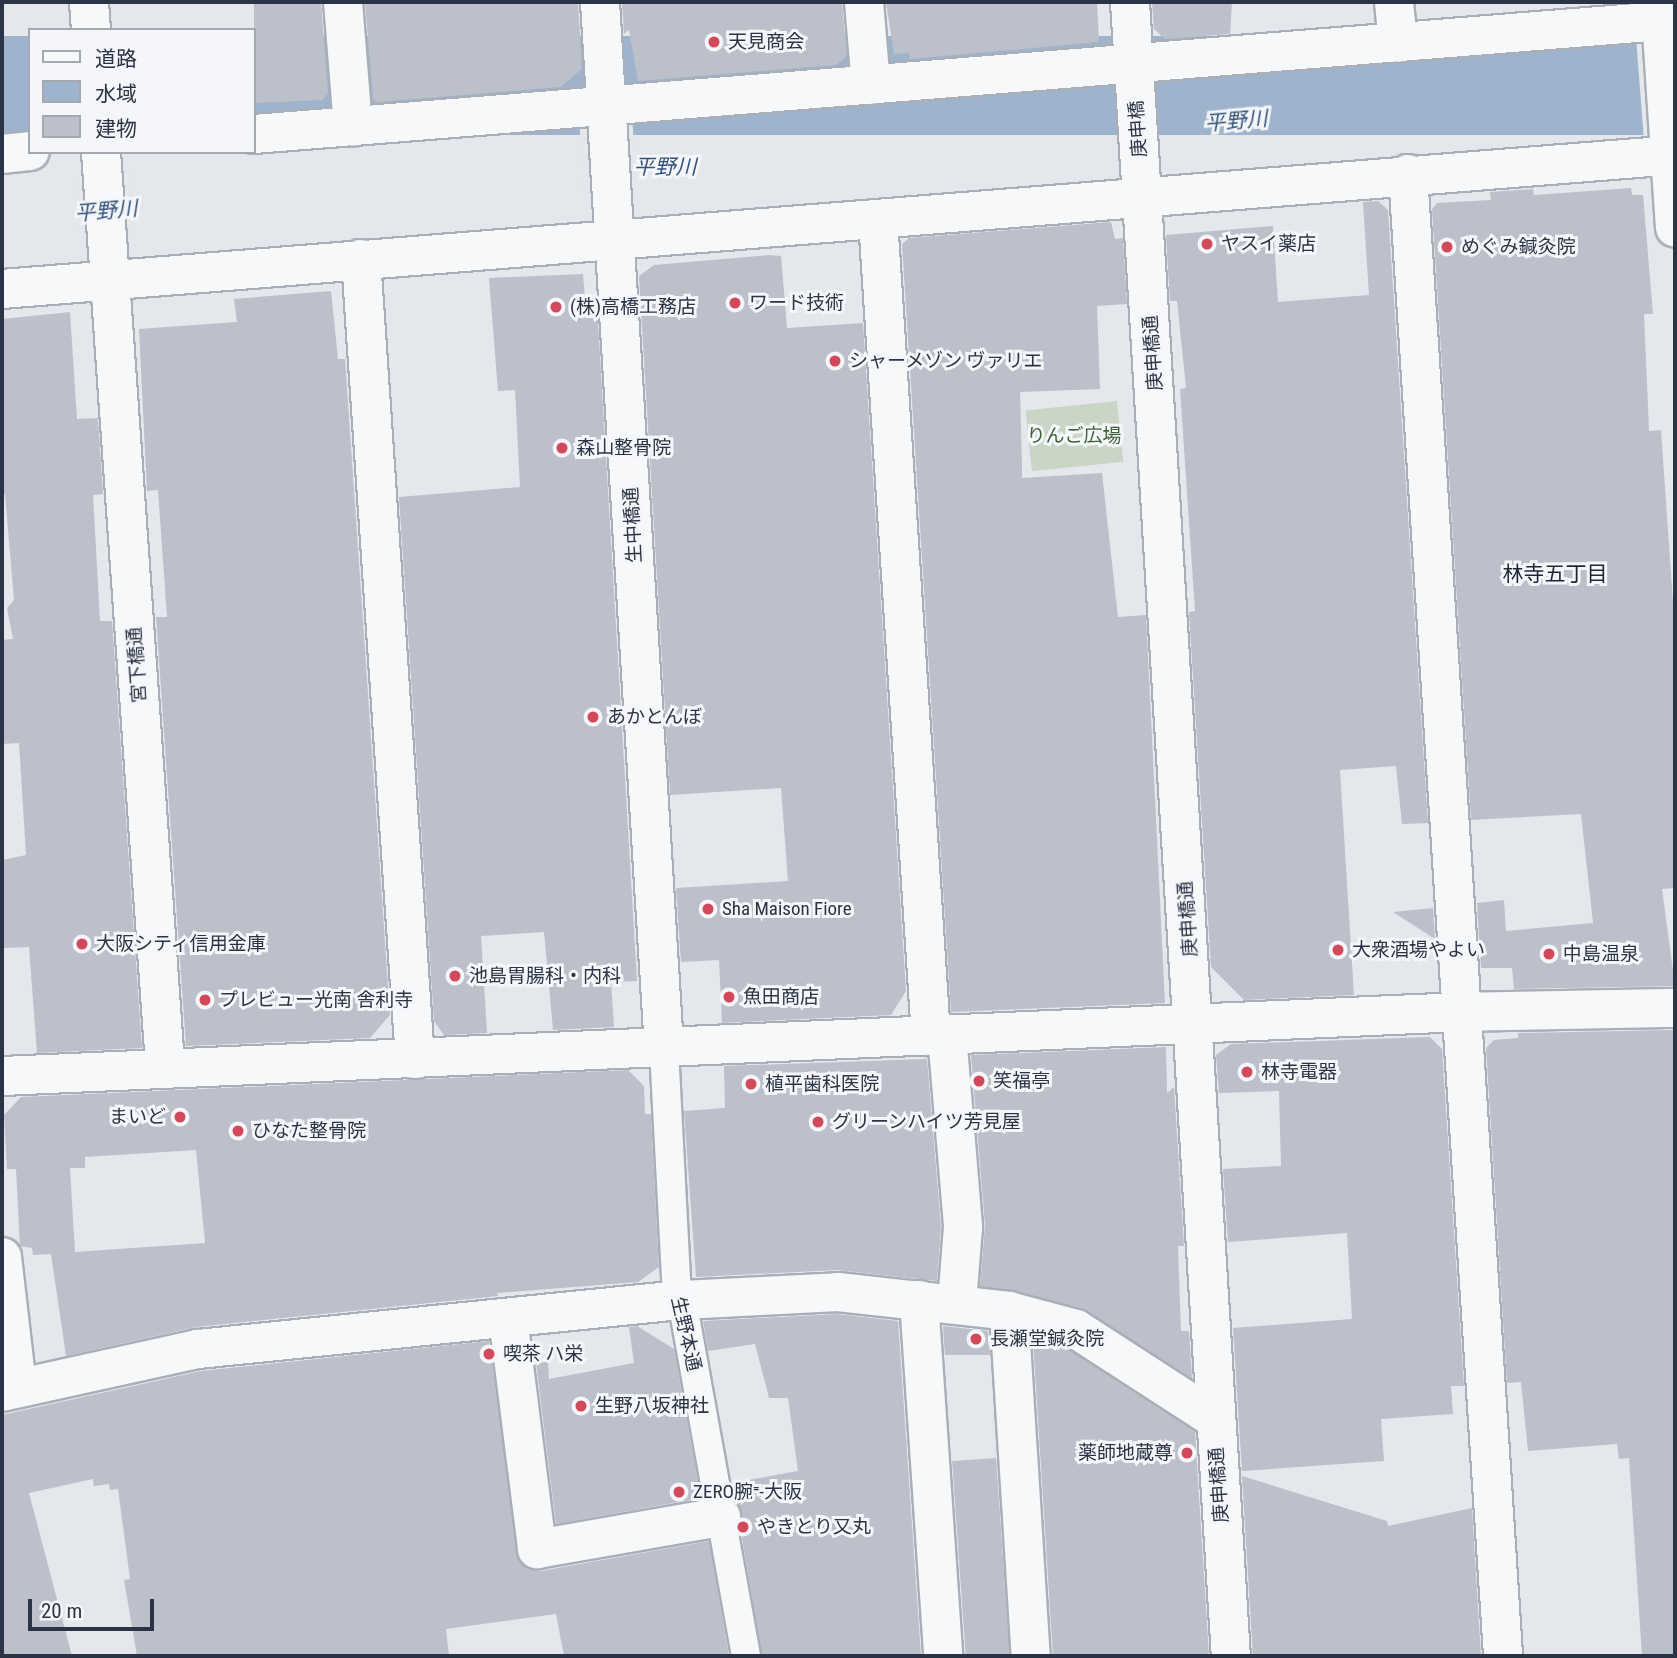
<!DOCTYPE html>
<html>
<head>
<meta charset="utf-8">
<style>
  body { margin:0 }
  #map { position:relative; width:1677px; height:1658px; overflow:hidden; background:#e4e7ec; font-family:"Roboto Condensed","Noto Sans JP",sans-serif }
  div>[style] { position:absolute }
  .green>* { inset:0; background:#c9d6c5; transform-origin:0 0 }
  .water>* { inset:0; background:#9fb4cc; transform-origin:0 0 }
  .pier>* { inset:0; background:#e4e7ec; transform-origin:0 0 }
  .building>* { inset:0; background:#bbc0ca; transform-origin:0 0 }
  .roads { filter:drop-shadow(2px 0 #a9aeb7) drop-shadow(-2px 0 #a9aeb7) drop-shadow(0 2px #a9aeb7) drop-shadow(0 -2px #a9aeb7) }
  .pedestrian>* { height:28px; margin:-14px; padding:0 14px; transform-origin:14px; border-radius:14px; background:#f7f8fa }
  .minor>* { height:38px; margin:-19px; padding:0 19px; transform-origin:19px; border-radius:19px; background:#f7f8fa }
  .tertiary>* { height:38px; margin:-19px; padding:0 19px; transform-origin:19px; border-radius:19px; background:#f7f8fa }
  .dots>* { width:19px; height:19px; translate:-50% -50%; box-sizing:border-box; border:4px solid #f4f6f9; border-radius:50% }
  span { translate:-50% -50%; white-space:nowrap; text-align:center; line-height:1.15; -webkit-text-stroke:6px #f4f6f9; paint-order:stroke }
  .poi-label { font-size:19px; color:#2b3445 }
  .left { translate:0 -50%; text-align:left }
  .right { translate:-100% -50%; text-align:right }
  .street-label { font-size:19px; color:#2b3445 }
  .park-label { font-size:19px; color:#3f6138 }
  .water-label { font-size:21px; color:#34527a; font-style:italic }
  .neighbourhood-label { font-size:21px; color:#1d2536 }
  .frame { position:absolute; inset:0; border:4px solid #2b3445; pointer-events:none }
  .legend { position:absolute; left:28px; top:28px; width:228px; height:126px; box-sizing:border-box; background:#f4f6f9; border:2px solid #a4a8b1; margin:0; padding:9px 12px; list-style:none; font-size:21px; color:#2b3445 }
  .legend li { display:flex; align-items:center; gap:14px; height:35px }
  .legend b { width:35px; border:2px solid #a4a8b1 }
  .scale { position:absolute; left:28px; top:1599px; width:126px; height:32px; box-sizing:border-box; border:4px solid #2b3445; border-top:0; padding-left:9px; font-size:21px; line-height:24px; white-space:nowrap; color:#2b3445; -webkit-text-stroke:5px #f4f6f9; paint-order:stroke }
</style>
</head>
<body>
<div id="map">
  <div class="green">
    <div style="left:1117px;top:401px;width:61px;height:92px;rotate:84deg"></div>
  </div>
  <div class="water">
    <div style="left:1675px;top:36px;width:99px;height:1678px;rotate:90deg"></div>
  </div>
  <div class="pier">
    <div style="clip-path:polygon(1675px 33px,1675px 138px,1644px 141px,1636px 37px)"></div>
    <div style="left:632px;top:116px;width:106px;height:53px;rotate:86deg"></div>
    <div style="left:127px;top:157px;width:105px;height:52px;rotate:86deg"></div>
  </div>
  <div class="building">
    <div style="clip-path:polygon(254px 2px,321px 2px,328px 93px,323px 100px,254px 103px)"></div>
    <div style="clip-path:polygon(365px 2px,578px 2px,582px 69px,561px 87px,377px 102px,373px 99px)"></div>
    <div style="clip-path:polygon(622px 2px,842px 2px,847px 56px,836px 65px,638px 81px,629px 30px,624px 34px)"></div>
    <div style="clip-path:polygon(886px 2px,1097px 2px,1099px 42px,910px 59px,909px 53px,894px 54px)"></div>
    <div style="clip-path:polygon(1152px 2px,1232px 2px,1230px 34px,1165px 39px,1154px 29px)"></div>
    <div style="clip-path:polygon(1631px 188px,1632px 195px,1643px 195px,1653px 314px,1644px 314px,1649px 431px,1661px 430px,1675px 631px,1675px 888px,1662px 889px,1675px 986px,1514px 989px,1512px 968px,1481px 968px,1477px 903px,1504px 900px,1506px 931px,1593px 923px,1581px 814px,1471px 820px,1432px 209px,1437px 203px,1491px 200px,1490px 192px,1533px 189px,1534px 195px)"></div>
    <div style="clip-path:polygon(1378px 201px,1388px 210px,1428px 823px,1402px 824px,1396px 766px,1340px 770px,1354px 995px,1244px 1000px,1211px 967px,1189px 612px,1195px 611px,1180px 389px,1186px 388px,1177px 301px,1170px 301px,1166px 235px,1273px 226px,1278px 302px,1369px 295px,1363px 202px)"></div>
    <div style="clip-path:polygon(1111px 222px,1115px 239px,1123px 238px,1127px 304px,1097px 306px,1100px 389px,1020px 392px,1022px 467px,1022px 478px,1102px 473px,1118px 617px,1146px 615px,1165px 1003px,951px 1012px,902px 244px,909px 238px)"></div>
    <div style="clip-path:polygon(769px 255px,781px 256px,787px 328px,863px 323px,906px 991px,891px 1015px,722px 1023px,719px 960px,681px 962px,676px 888px,788px 881px,781px 788px,670px 795px,639px 276px,654px 265px)"></div>
    <div style="clip-path:polygon(583px 274px,586px 312px,597px 305px,637px 981px,611px 982px,614px 1027px,553px 1030px,544px 932px,481px 936px,487px 1033px,444px 1035px,434px 1021px,399px 497px,520px 487px,515px 390px,498px 391px,489px 278px)"></div>
    <div style="clip-path:polygon(331px 291px,338px 359px,345px 359px,390px 1015px,370px 1038px,186px 1046px,156px 617px,167px 617px,158px 490px,147px 491px,139px 329px,237px 322px,234px 299px)"></div>
    <div style="clip-path:polygon(70px 312px,77px 419px,98px 418px,103px 494px,93px 495px,100px 621px,112px 621px,142px 1048px,37px 1053px,29px 947px,2px 948px,2px 860px,26px 855px,19px 743px,2px 744px,2px 640px,13px 639px,7px 608px,14px 600px,5px 494px,2px 495px,2px 319px)"></div>
    <div style="clip-path:polygon(1433px 908px,1435px 939px,1393px 912px)"></div>
    <div style="clip-path:polygon(1675px 1030px,1675px 1656px,1642px 1656px,1629px 1458px,1619px 1459px,1617px 1444px,1528px 1451px,1521px 1382px,1507px 1383px,1486px 1048px,1494px 1040px,1518px 1038px,1518px 1033px)"></div>
    <div style="clip-path:polygon(1430px 1037px,1442px 1049px,1464px 1386px,1451px 1386px,1453px 1414px,1381px 1419px,1384px 1461px,1242px 1471px,1233px 1328px,1352px 1319px,1347px 1233px,1228px 1242px,1223px 1169px,1281px 1166px,1279px 1091px,1219px 1093px,1216px 1055px,1231px 1044px)"></div>
    <div style="clip-path:polygon(1166px 1047px,1167px 1093px,1174px 1087px,1184px 1246px,1178px 1246px,1181px 1331px,1189px 1331px,1192px 1378px,1082px 1308px,980px 1286px,985px 1225px,971px 1055px)"></div>
    <div style="clip-path:polygon(927px 1059px,941px 1227px,937px 1281px,837px 1270px,696px 1277px,684px 1111px,725px 1108px,724px 1066px)"></div>
    <div style="clip-path:polygon(evenodd,628px 1070px,644px 1086px,645px 1114px,651px 1114px,659px 1267px,638px 1282px,497px 1293px,498px 1296px,196px 1327px,66px 1356px,51px 1254px,33px 1255px,32px 1248px,20px 1246px,16px 1169px,7px 1169px,4px 1115px,21px 1097px,628px 1070px,196px 1150px,205px 1243px,75px 1252px,70px 1168px,85px 1168px,85px 1157px,196px 1150px)"></div>
    <div style="clip-path:polygon(837px 1314px,898px 1321px,921px 1656px,762px 1656px,740px 1527px,742px 1513px,732px 1483px,798px 1471px,788px 1398px,769px 1398px,755px 1344px,708px 1351px,703px 1321px)"></div>
    <div style="clip-path:polygon(637px 1326px,674px 1349px,701px 1498px,556px 1524px,536px 1363px,548px 1362px,549px 1379px,634px 1363px,629px 1327px)"></div>
    <div style="clip-path:polygon(943px 1326px,988px 1331px,990px 1355px,945px 1355px)"></div>
    <div style="clip-path:polygon(1033px 1340px,1067px 1349px,1195px 1432px,1209px 1656px,1053px 1656px)"></div>
    <div style="clip-path:polygon(489px 1341px,519px 1562px,541px 1571px,709px 1541px,729px 1656px,564px 1656px,556px 1614px,446px 1629px,449px 1656px,137px 1656px,124px 1580px,130px 1579px,118px 1489px,110px 1490px,109px 1484px,94px 1486px,93px 1479px,29px 1493px,72px 1656px,2px 1656px,2px 1415px,201px 1371px)"></div>
    <div style="left:996px;top:1458px;width:198px;height:44px;rotate:86deg"></div>
    <div style="clip-path:polygon(1242px 1476px,1387px 1521px,1388px 1526px,1472px 1508px,1481px 1656px,1253px 1656px)"></div>
  </div>
  <div class="roads">
    <div class="pedestrian">
      <div style="left:664px;top:1049px;width:251px;rotate:87deg"></div>
      <div style="left:677px;top:1300px;width:5px"></div>
      <div style="left:682px;top:1300px;width:362px;rotate:79.8deg"></div>
    </div>
    <div class="minor">
      <div style="left:89px;top:2px;width:28px;rotate:86deg"></div>
      <div style="left:343px;top:2px;width:125px;rotate:85.4deg"></div>
      <div style="left:864px;top:2px;width:83px;rotate:85.2deg"></div>
      <div style="left:1130px;top:2px;width:1657px;rotate:86.51deg"></div>
      <div style="left:1394px;top:2px;width:41px;rotate:84.4deg"></div>
      <div style="left:1660px;top:2px;width:226px;rotate:86.2deg"></div>
      <div style="left:254px;top:134px;width:1426px;rotate:-4.59deg"></div>
      <div style="left:101px;top:152px;width:915px;rotate:85.99deg"></div>
      <div style="left:2px;top:154px;width:28px;rotate:-6deg"></div>
      <div style="left:1408px;top:174px;width:1485px;rotate:86.33deg"></div>
      <div style="left:878px;top:219px;width:819px;rotate:86.29deg"></div>
      <div style="left:361px;top:259px;width:802px;rotate:86.14deg"></div>
      <div style="left:2px;top:289px;width:1678px;rotate:-4.58deg"></div>
      <div style="left:947px;top:1035px;width:193px;rotate:85.2deg"></div>
      <div style="left:963px;top:1227px;width:77px;rotate:94.5deg"></div>
      <div style="left:2px;top:1076px;width:1460px;rotate:-2.51deg"></div>
      <div style="left:1461px;top:1012px;width:214px;rotate:-1.1deg"></div>
      <div style="left:2px;top:1257px;width:131px;rotate:83.4deg"></div>
      <div style="left:682px;top:1300px;width:156px;rotate:-2.9deg"></div>
      <div style="left:838px;top:1292px;width:172px;rotate:6.3deg"></div>
      <div style="left:1009px;top:1311px;width:69px;rotate:15deg"></div>
      <div style="left:1076px;top:1329px;width:166px;rotate:32.9deg"></div>
      <div style="left:919px;top:1300px;width:357px;rotate:86.1deg"></div>
      <div style="left:1009px;top:1311px;width:346px;rotate:86.4deg"></div>
      <div style="left:508px;top:1318px;width:233px;rotate:82.8deg"></div>
      <div style="left:537px;top:1549px;width:187px;rotate:-9.9deg"></div>
      <div style="left:2px;top:1392px;width:201px;rotate:-12.4deg"></div>
      <div style="left:198px;top:1349px;width:481px;rotate:-5.8deg"></div>
    </div>
    <div class="tertiary">
      <div style="left:600px;top:2px;width:1049px;rotate:86.5deg"></div>
    </div>
  </div>
  <div class="dots">
    <div style="left:714px;top:42px;background:#d1495b"></div>
    <div style="left:1207px;top:244px;background:#d1495b"></div>
    <div style="left:1447px;top:247px;background:#d1495b"></div>
    <div style="left:735px;top:303px;background:#d1495b"></div>
    <div style="left:556px;top:307px;background:#d1495b"></div>
    <div style="left:835px;top:361px;background:#d1495b"></div>
    <div style="left:562px;top:448px;background:#d1495b"></div>
    <div style="left:593px;top:717px;background:#d1495b"></div>
    <div style="left:708px;top:909px;background:#d1495b"></div>
    <div style="left:82px;top:944px;background:#d1495b"></div>
    <div style="left:1338px;top:950px;background:#d1495b"></div>
    <div style="left:1549px;top:954px;background:#d1495b"></div>
    <div style="left:455px;top:976px;background:#d1495b"></div>
    <div style="left:729px;top:997px;background:#d1495b"></div>
    <div style="left:205px;top:1000px;background:#d1495b"></div>
    <div style="left:1247px;top:1072px;background:#d1495b"></div>
    <div style="left:979px;top:1081px;background:#d1495b"></div>
    <div style="left:751px;top:1084px;background:#d1495b"></div>
    <div style="left:180px;top:1117px;background:#d1495b"></div>
    <div style="left:818px;top:1122px;background:#d1495b"></div>
    <div style="left:238px;top:1131px;background:#d1495b"></div>
    <div style="left:976px;top:1339px;background:#d1495b"></div>
    <div style="left:489px;top:1354px;background:#d1495b"></div>
    <div style="left:581px;top:1406px;background:#d1495b"></div>
    <div style="left:1187px;top:1453px;background:#d1495b"></div>
    <div style="left:679px;top:1492px;background:#d1495b"></div>
    <div style="left:743px;top:1527px;background:#d1495b"></div>
  </div>
  <div class="poi-label">
    <span class="left" style="left:728px;top:42px">天見商会</span>
    <span class="left" style="left:1221px;top:244px">ヤスイ薬店</span>
    <span class="left" style="left:1461px;top:247px">めぐみ鍼灸院</span>
    <span class="left" style="left:749px;top:303px">ワード技術</span>
    <span class="left" style="left:570px;top:307px">(株)高橋工務店</span>
    <span class="left" style="left:849px;top:361px">シャーメゾン ヴァリエ</span>
    <span class="left" style="left:576px;top:448px">森山整骨院</span>
    <span class="left" style="left:607px;top:717px">あかとんぼ</span>
    <span class="left" style="left:722px;top:909px">Sha Maison Fiore</span>
    <span class="left" style="left:96px;top:944px">大阪シティ信用金庫</span>
    <span class="left" style="left:1352px;top:950px">大衆酒場やよい</span>
    <span class="left" style="left:1563px;top:954px">中島温泉</span>
    <span class="left" style="left:469px;top:976px">池島胃腸科・内科</span>
    <span class="left" style="left:743px;top:997px">魚田商店</span>
    <span class="left" style="left:219px;top:1000px">プレビュー光南 舎利寺</span>
    <span class="left" style="left:1261px;top:1072px">林寺電器</span>
    <span class="left" style="left:993px;top:1081px">笑福亭</span>
    <span class="left" style="left:765px;top:1084px">植平歯科医院</span>
    <span class="right" style="left:166px;top:1117px">まいど</span>
    <span class="left" style="left:832px;top:1122px">グリーンハイツ芳見屋</span>
    <span class="left" style="left:252px;top:1131px">ひなた整骨院</span>
    <span class="left" style="left:990px;top:1339px">長瀬堂鍼灸院</span>
    <span class="left" style="left:503px;top:1354px">喫茶 ハ栄</span>
    <span class="left" style="left:595px;top:1406px">生野八坂神社</span>
    <span class="right" style="left:1173px;top:1453px">薬師地蔵尊</span>
    <span class="left" style="left:693px;top:1492px">ZERO腕⁼-大阪</span>
    <span class="left" style="left:757px;top:1527px">やきとり又丸</span>
  </div>
  <div class="street-label">
    <span style="left:1138px;top:129px;rotate:-94deg">庚申橋</span>
    <span style="left:1153px;top:353px;rotate:-94deg">庚申橋通</span>
    <span style="left:633px;top:525px;rotate:-93deg">生中橋通</span>
    <span style="left:137px;top:665px;rotate:-94deg">宮下橋通</span>
    <span style="left:1188px;top:919px;rotate:-94deg">庚申橋通</span>
    <span style="left:686px;top:1334px;rotate:77deg">生野本通</span>
    <span style="left:1219px;top:1485px;rotate:-94deg">庚申橋通</span>
  </div>
  <div class="park-label">
    <span style="left:1074px;top:436px">りんご広場</span>
  </div>
  <div class="water-label">
    <span style="left:1236px;top:121px;rotate:-5deg">平野川</span>
    <span style="left:665px;top:167px">平野川</span>
    <span style="left:106px;top:211px;rotate:-5deg">平野川</span>
  </div>
  <div class="neighbourhood-label">
    <span style="left:1555px;top:574px">林寺五丁目</span>
  </div>
  <div class="frame"></div>
  <ul class="legend">
  <li><b style="height:9px;background:#f7f8fa"></b>道路</li>
  <li><b style="height:19px;background:#9fb4cc"></b>水域</li>
  <li><b style="height:19px;background:#bbc0ca"></b>建物</li>
  </ul>
  <div class="scale">20 m</div>
</div>
</body>
</html>
